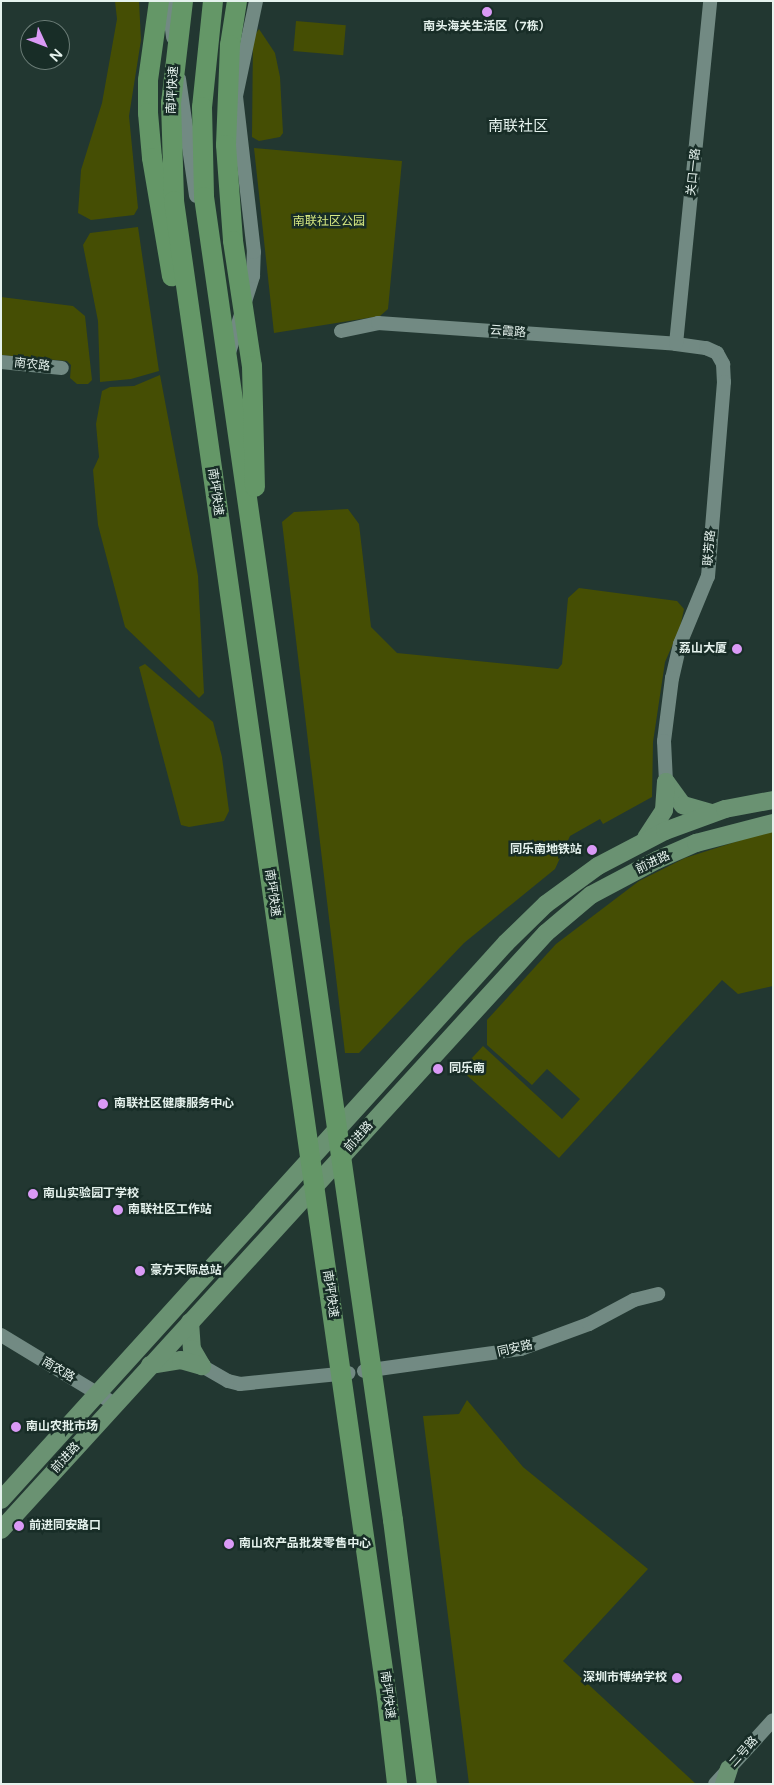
<!DOCTYPE html>
<html>
<head>
<meta charset="utf-8">
<style>
  body { margin:0 }
  #map { position:relative; width:774px; height:1785px; overflow:hidden; background:#223731; font-family:"Varela Round","Noto Sans SC",sans-serif }
  div>[style] { position:absolute }
  .green>* { inset:0; background:#454e04; transform-origin:0 0 }
  .minor>* { height:14px; margin:-7px; padding:0 7px; transform-origin:7px; border-radius:7px; background:#728a83 }
  .major>* { height:18px; margin:-9px; padding:0 9px; transform-origin:9px; border-radius:9px; background:#6a9272 }
  .highway>* { height:20px; margin:-10px; padding:0 10px; transform-origin:10px; border-radius:10px; background:#649767 }
  .dots>* { width:14px; height:14px; translate:-50% -50%; box-sizing:border-box; border:2px solid #182d27; border-radius:50% }
  span { translate:-50% -50%; white-space:nowrap; text-align:center; line-height:1.15; -webkit-text-stroke:5px #182d27; paint-order:stroke }
  .poi-label { font-size:12px; color:#e5f2ed; font-weight:700 }
  .right { translate:-100% -50%; text-align:right }
  .left { translate:0 -50%; text-align:left }
  .street-label { font-size:12px; color:#e5f2ed }
  .park-label { font-size:12px; color:#d8ea83 }
  .quarter-label { font-size:15px; color:#e5f2ed }
  .frame { position:absolute; inset:0; border:2px solid #e5f2ed; pointer-events:none }
  .north { position:absolute; left:20px; top:20px; width:50px; height:50px; box-sizing:border-box; background:#182d27; border:1px solid #6a7c76; border-radius:50%; rotate:133deg; font-size:14px; font-weight:700; line-height:20px; text-align:center; color:#e5f2ed }
  .north::after { content:''; display:block; margin:auto; width:18px; height:22px; background:#da9af6; clip-path:polygon(50% 0,100% 100%,50% 72%,0 100%) }
</style>
</head>
<body>
<div id="map">
  <div class="green">
    <div style="clip-path:polygon(115px 1px,139px 1px,141px 40px,129px 116px,138px 208px,134px 215px,91px 220px,78px 213px,81px 170px,102px 103px,117px 19px)"></div>
    <div style="left:296px;top:21px;width:50px;height:30px;rotate:5deg"></div>
    <div style="clip-path:polygon(259px 29px,275px 53px,280px 77px,283px 133px,280px 137px,259px 141px,252px 137px,253px 37px)"></div>
    <div style="clip-path:polygon(254px 148px,402px 161px,388px 309px,380px 316px,274px 333px)"></div>
    <div style="clip-path:polygon(138px 227px,159px 371px,131px 379px,100px 382px,98px 321px,83px 245px,90px 233px)"></div>
    <div style="clip-path:polygon(1px 297px,73px 306px,85px 316px,92px 380px,88px 384px,77px 384px,70px 378px,71px 365px,67px 361px,1px 355px)"></div>
    <div style="clip-path:polygon(160px 375px,198px 576px,204px 693px,199px 698px,125px 627px,98px 525px,93px 470px,99px 457px,96px 424px,102px 391px,110px 387px,134px 386px)"></div>
    <div style="clip-path:polygon(348px 509px,359px 524px,371px 627px,397px 653px,558px 669px,562px 664px,568px 598px,579px 588px,677px 601px,684px 609px,680px 628px,665px 662px,653px 742px,652px 797px,603px 824px,600px 819px,570px 836px,555px 869px,464px 943px,359px 1053px,345px 1053px,282px 522px,294px 512px)"></div>
    <div style="clip-path:polygon(145px 664px,213px 722px,222px 757px,229px 811px,224px 821px,189px 827px,181px 825px,139px 667px)"></div>
    <div style="clip-path:polygon(773px 830px,773px 986px,738px 994px,722px 980px,559px 1158px,461px 1070px,483px 1046px,562px 1119px,580px 1099px,547px 1069px,532px 1085px,487px 1045px,487px 1020px,556px 944px,639px 881px,685px 858px)"></div>
    <div style="clip-path:polygon(467px 1400px,523px 1467px,648px 1569px,563px 1661px,696px 1784px,469px 1784px,423px 1416px,459px 1414px)"></div>
  </div>
  <div class="minor">
    <div style="left:168px;top:1px;width:37px;rotate:82deg"></div>
    <div style="left:179px;top:79px;width:118px;rotate:81.7deg"></div>
    <div style="left:341px;top:331px;width:38px;rotate:-12deg"></div>
    <div style="left:378px;top:323px;width:299px;rotate:4deg"></div>
    <div style="left:676px;top:344px;width:30px;rotate:8deg"></div>
    <div style="left:706px;top:348px;width:12px;rotate:24deg"></div>
    <div style="left:717px;top:353px;width:13px;rotate:61deg"></div>
    <div style="left:723px;top:364px;width:18px;rotate:87deg"></div>
    <div style="left:724px;top:382px;width:195px;rotate:94.7deg"></div>
    <div style="left:708px;top:576px;width:74px;rotate:112.4deg"></div>
    <div style="left:680px;top:644px;width:35px;rotate:103deg"></div>
    <div style="left:672px;top:678px;width:64px;rotate:97.2deg"></div>
    <div style="left:664px;top:741px;width:41px;rotate:87.2deg"></div>
    <div style="left:676px;top:344px;width:345px;rotate:-84.3deg"></div>
    <div style="left:228px;top:356px;width:84px;rotate:-72.6deg"></div>
    <div style="left:253px;top:276px;width:24px;rotate:-88deg"></div>
    <div style="left:254px;top:252px;width:157px;rotate:-96.6deg"></div>
    <div style="left:236px;top:96px;width:97px;rotate:-78.1deg"></div>
    <div style="left:1px;top:362px;width:61px;rotate:5.6deg"></div>
    <div style="left:1px;top:1335px;width:133px;rotate:31.2deg"></div>
    <div style="left:202px;top:1366px;width:30px;rotate:30deg"></div>
    <div style="left:228px;top:1381px;width:12px;rotate:14deg"></div>
    <div style="left:240px;top:1384px;width:109px;rotate:-5.8deg"></div>
    <div style="left:364px;top:1371px;width:159px;rotate:-8deg"></div>
    <div style="left:521px;top:1349px;width:72px;rotate:-20.2deg"></div>
    <div style="left:589px;top:1324px;width:51px;rotate:-28.1deg"></div>
    <div style="left:634px;top:1300px;width:25px;rotate:-14deg"></div>
    <div style="left:715px;top:1784px;width:86px;rotate:-47.8deg"></div>
  </div>
  <div class="major">
    <div style="left:666px;top:782px;width:29px;rotate:54deg"></div>
    <div style="left:683px;top:805px;width:29px;rotate:16deg"></div>
    <div style="left:646px;top:838px;width:33px;rotate:-57deg"></div>
    <div style="left:664px;top:810px;width:28px;rotate:-86deg"></div>
    <div style="left:190px;top:1322px;width:27px;rotate:86deg"></div>
    <div style="left:192px;top:1349px;width:20px;rotate:60deg"></div>
    <div style="left:150px;top:1365px;width:31px;rotate:-9deg"></div>
    <div style="left:181px;top:1360px;width:22px;rotate:16deg"></div>
    <div style="left:1px;top:1500px;width:752px;rotate:-47.8deg"></div>
    <div style="left:506px;top:943px;width:56px;rotate:-44.3deg"></div>
    <div style="left:546px;top:904px;width:64px;rotate:-36.2deg"></div>
    <div style="left:598px;top:866px;width:76px;rotate:-27.6deg"></div>
    <div style="left:665px;top:831px;width:64px;rotate:-20.1deg"></div>
    <div style="left:725px;top:809px;width:49px;rotate:-10.6deg"></div>
    <div style="left:1px;top:1530px;width:808px;rotate:-47.61deg"></div>
    <div style="left:546px;top:933px;width:59px;rotate:-40.2deg"></div>
    <div style="left:591px;top:895px;width:75px;rotate:-27.9deg"></div>
    <div style="left:657px;top:860px;width:43px;rotate:-23.6deg"></div>
    <div style="left:696px;top:843px;width:80px;rotate:-14.6deg"></div>
    <div style="left:724px;top:1784px;width:16px;rotate:-72deg"></div>
  </div>
  <div class="highway">
    <div style="left:159px;top:1px;width:80px;rotate:97.9deg"></div>
    <div style="left:148px;top:80px;width:33px;rotate:90deg"></div>
    <div style="left:148px;top:113px;width:45px;rotate:84.9deg"></div>
    <div style="left:152px;top:158px;width:120px;rotate:80.4deg"></div>
    <div style="left:183px;top:1px;width:103px;rotate:96.7deg"></div>
    <div style="left:171px;top:103px;width:98px;rotate:88.2deg"></div>
    <div style="left:174px;top:201px;width:1511px;rotate:81.9deg"></div>
    <div style="left:387px;top:1697px;width:88px;rotate:83.4deg"></div>
    <div style="left:213px;top:1px;width:107px;rotate:95.9deg"></div>
    <div style="left:202px;top:107px;width:90px;rotate:88.7deg"></div>
    <div style="left:204px;top:197px;width:1336px;rotate:81.87deg"></div>
    <div style="left:393px;top:1520px;width:266px;rotate:82.7deg"></div>
    <div style="left:237px;top:1px;width:45px;rotate:99deg"></div>
    <div style="left:230px;top:45px;width:100px;rotate:92.3deg"></div>
    <div style="left:226px;top:145px;width:96px;rotate:85.8deg"></div>
    <div style="left:233px;top:241px;width:126px;rotate:81.4deg"></div>
    <div style="left:252px;top:366px;width:121px;rotate:88.6deg"></div>
  </div>
  <div class="dots">
    <div style="left:487px;top:12px;background:#da9af6"></div>
    <div style="left:737px;top:649px;background:#da9af6"></div>
    <div style="left:592px;top:850px;background:#da9af6"></div>
    <div style="left:438px;top:1069px;background:#da9af6"></div>
    <div style="left:103px;top:1104px;background:#da9af6"></div>
    <div style="left:33px;top:1194px;background:#da9af6"></div>
    <div style="left:118px;top:1210px;background:#da9af6"></div>
    <div style="left:140px;top:1271px;background:#da9af6"></div>
    <div style="left:16px;top:1427px;background:#da9af6"></div>
    <div style="left:19px;top:1526px;background:#da9af6"></div>
    <div style="left:229px;top:1544px;background:#da9af6"></div>
    <div style="left:677px;top:1678px;background:#da9af6"></div>
  </div>
  <div class="poi-label">
    <span style="left:487px;top:27px">南头海关生活区（7栋）</span>
    <span class="right" style="left:727px;top:649px">荔山大厦</span>
    <span class="right" style="left:582px;top:850px">同乐南地铁站</span>
    <span class="left" style="left:449px;top:1069px">同乐南</span>
    <span class="left" style="left:114px;top:1104px">南联社区健康服务中心</span>
    <span class="left" style="left:43px;top:1194px">南山实验园丁学校</span>
    <span class="left" style="left:128px;top:1210px">南联社区工作站</span>
    <span class="left" style="left:150px;top:1271px">豪方天际总站</span>
    <span class="left" style="left:26px;top:1427px">南山农批市场</span>
    <span class="left" style="left:29px;top:1526px">前进同安路口</span>
    <span class="left" style="left:239px;top:1544px">南山农产品批发零售中心</span>
    <span class="right" style="left:667px;top:1678px">深圳市博纳学校</span>
  </div>
  <div class="street-label">
    <span style="left:173px;top:90px;rotate:-87deg">南坪快速</span>
    <span style="left:694px;top:172px;rotate:-84deg">关口一路</span>
    <span style="left:508px;top:332px;rotate:4deg">云霞路</span>
    <span style="left:32px;top:365px;rotate:6deg">南农路</span>
    <span style="left:215px;top:492px;rotate:82deg">南坪快速</span>
    <span style="left:710px;top:548px;rotate:-85deg">联芳路</span>
    <span style="left:653px;top:863px;rotate:-25deg">前进路</span>
    <span style="left:272px;top:893px;rotate:82deg">南坪快速</span>
    <span style="left:359px;top:1137px;rotate:-48deg">前进路</span>
    <span style="left:330px;top:1294px;rotate:82deg">南坪快速</span>
    <span style="left:515px;top:1349px;rotate:-13deg">同安路</span>
    <span style="left:58px;top:1370px;rotate:31deg">南农路</span>
    <span style="left:66px;top:1458px;rotate:-48deg">前进路</span>
    <span style="left:387px;top:1695px;rotate:83deg">南坪快速</span>
    <span style="left:744px;top:1752px;rotate:-48deg">二号路</span>
  </div>
  <div class="park-label">
    <span style="left:329px;top:222px">南联社区公园</span>
  </div>
  <div class="quarter-label">
    <span style="left:518px;top:127px">南联社区</span>
  </div>
  <div class="frame"></div>
  <div class="north">N</div>
</div>
</body>
</html>
